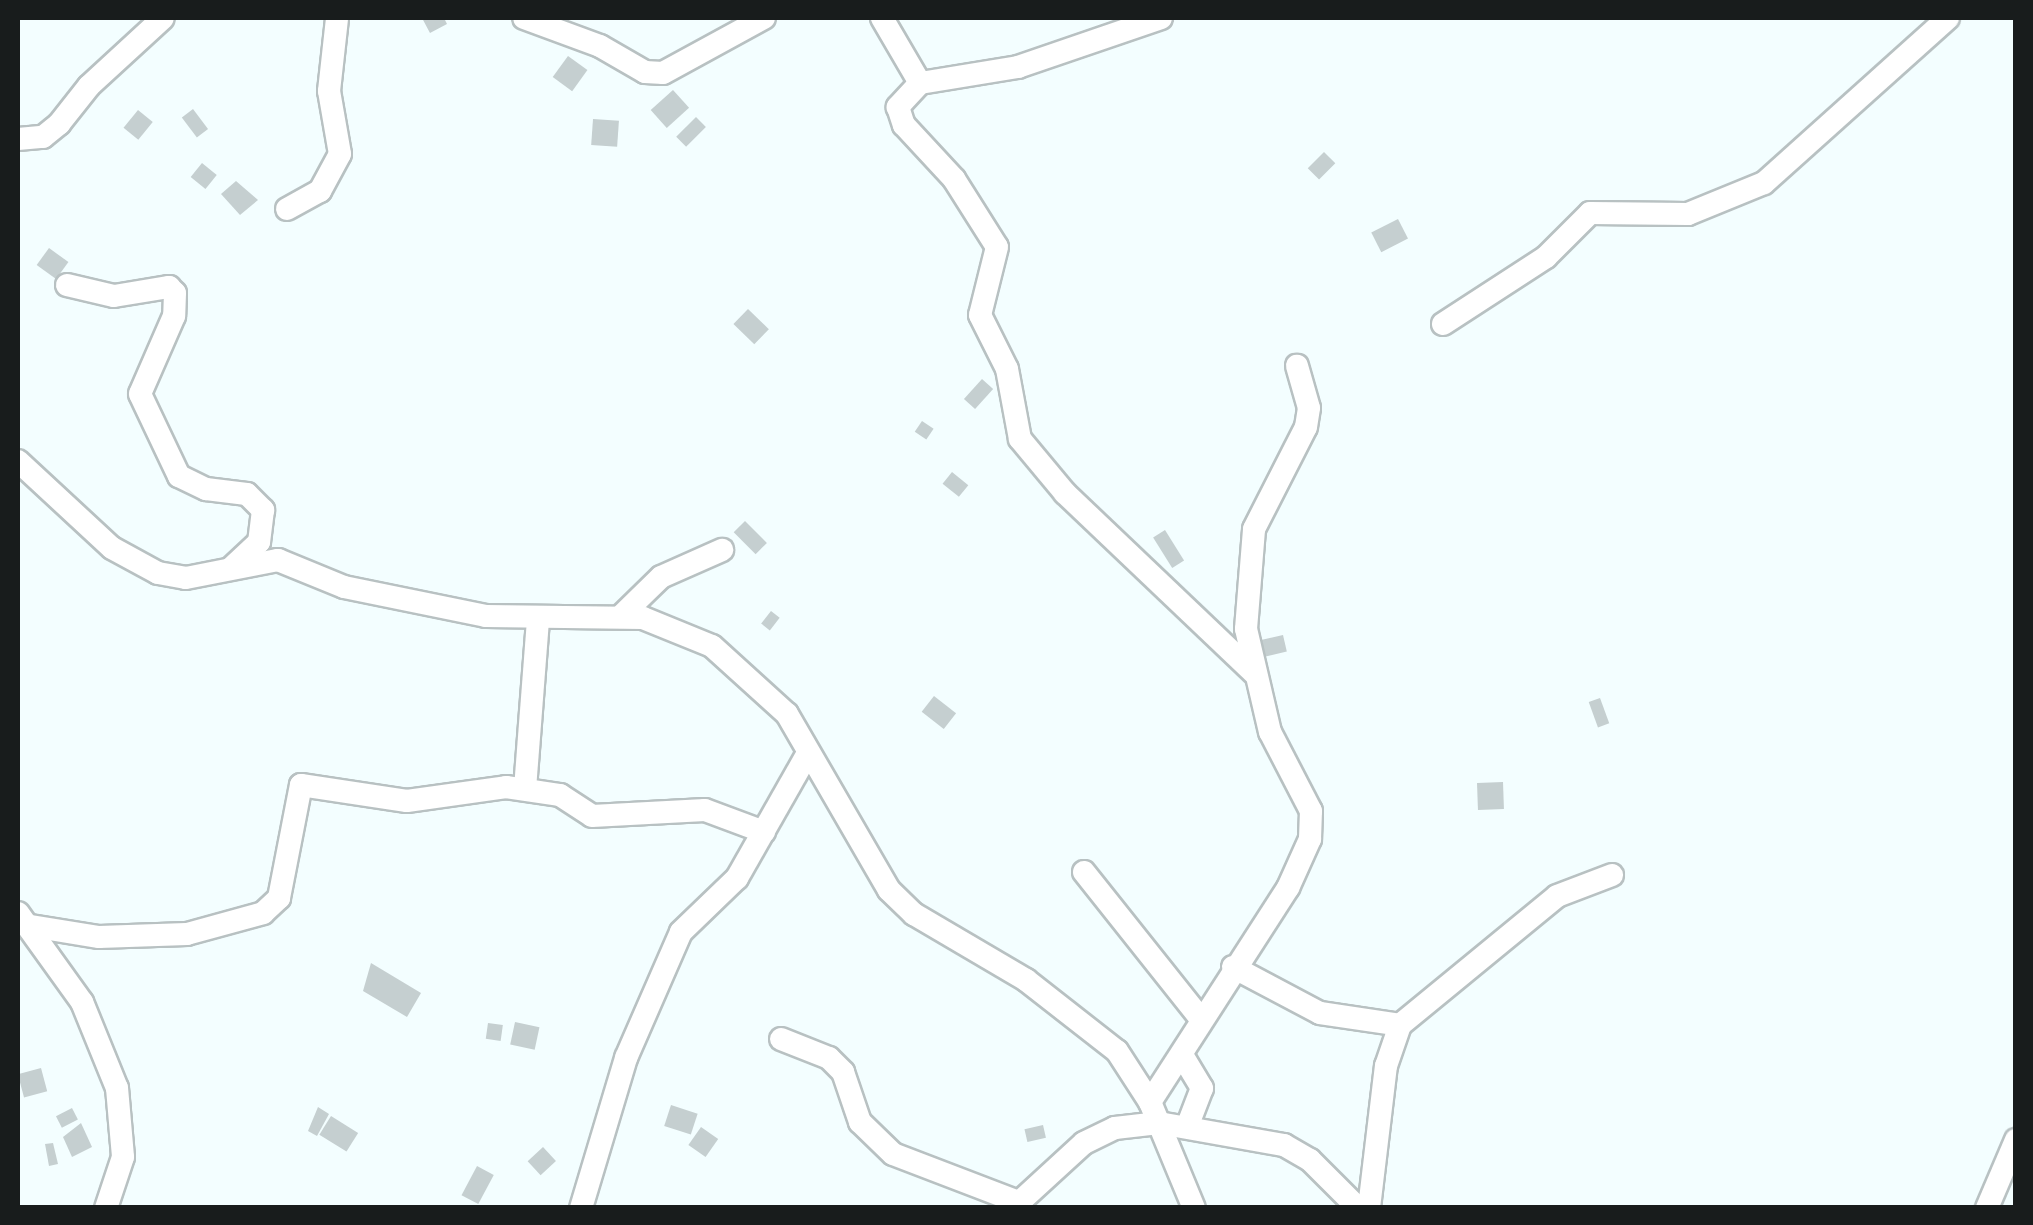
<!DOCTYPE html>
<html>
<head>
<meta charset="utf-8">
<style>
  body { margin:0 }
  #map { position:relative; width:2033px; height:1225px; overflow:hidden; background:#f3feff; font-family:Montserrat,sans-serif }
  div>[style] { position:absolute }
  .building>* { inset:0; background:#c5cfd0; transform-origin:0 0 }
  .roads { filter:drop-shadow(2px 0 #b8c1c2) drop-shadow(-2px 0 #b8c1c2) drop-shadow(0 2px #b8c1c2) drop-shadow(0 -2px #b8c1c2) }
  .minor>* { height:22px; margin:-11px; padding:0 11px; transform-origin:11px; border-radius:11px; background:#fff }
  span { translate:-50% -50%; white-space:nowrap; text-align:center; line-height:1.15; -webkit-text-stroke:8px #fff; paint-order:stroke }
  .frame { position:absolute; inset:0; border:20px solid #181c1c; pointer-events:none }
</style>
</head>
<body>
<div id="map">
  <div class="building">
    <div style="clip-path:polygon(422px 18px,444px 18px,447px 24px,430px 33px)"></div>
    <div style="left:568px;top:56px;width:24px;height:26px;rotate:36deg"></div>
    <div style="left:673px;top:90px;width:24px;height:30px;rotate:48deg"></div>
    <div style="left:193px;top:109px;width:25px;height:14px;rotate:53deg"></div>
    <div style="left:138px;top:110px;width:19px;height:23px;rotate:39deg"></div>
    <div style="left:696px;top:117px;width:14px;height:28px;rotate:45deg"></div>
    <div style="left:593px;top:119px;width:26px;height:26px;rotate:4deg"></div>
    <div style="left:1324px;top:152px;width:16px;height:23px;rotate:45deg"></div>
    <div style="left:202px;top:163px;width:19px;height:18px;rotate:39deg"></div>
    <div style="clip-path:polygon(236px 181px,258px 200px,240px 215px,221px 194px)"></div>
    <div style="left:1398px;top:219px;width:22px;height:30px;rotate:63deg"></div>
    <div style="left:49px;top:248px;width:24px;height:21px;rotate:36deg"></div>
    <div style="left:748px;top:309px;width:29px;height:21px;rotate:44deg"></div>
    <div style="left:982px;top:379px;width:15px;height:27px;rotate:42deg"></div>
    <div style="left:922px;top:421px;width:14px;height:13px;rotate:34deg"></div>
    <div style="left:952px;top:472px;width:21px;height:15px;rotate:39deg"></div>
    <div style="left:745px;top:521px;width:31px;height:16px;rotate:45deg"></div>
    <div style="left:1165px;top:530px;width:36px;height:14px;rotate:58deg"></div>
    <div style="left:771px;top:611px;width:11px;height:16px;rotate:38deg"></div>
    <div style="left:1283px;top:635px;width:17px;height:26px;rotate:77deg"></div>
    <div style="left:934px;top:696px;width:28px;height:20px;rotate:38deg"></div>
    <div style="left:1600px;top:698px;width:27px;height:12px;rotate:70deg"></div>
    <div style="left:1503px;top:782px;width:27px;height:26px;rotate:88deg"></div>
    <div style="clip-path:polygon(371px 963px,421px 993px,407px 1017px,363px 991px)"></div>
    <div style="left:515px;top:1022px;width:25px;height:23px;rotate:12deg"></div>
    <div style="left:488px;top:1023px;width:15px;height:16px;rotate:8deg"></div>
    <div style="left:41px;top:1068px;width:24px;height:24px;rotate:75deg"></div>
    <div style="left:671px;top:1105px;width:28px;height:22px;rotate:18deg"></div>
    <div style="clip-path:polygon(318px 1107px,329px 1114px,317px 1136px,308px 1131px)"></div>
    <div style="left:72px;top:1108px;width:13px;height:18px;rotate:63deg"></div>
    <div style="left:331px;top:1116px;width:32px;height:22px;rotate:32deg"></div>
    <div style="clip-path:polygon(81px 1123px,92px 1147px,72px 1157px,63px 1137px)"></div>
    <div style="left:1043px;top:1125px;width:13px;height:19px;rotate:77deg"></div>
    <div style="left:701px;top:1127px;width:21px;height:22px;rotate:35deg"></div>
    <div style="clip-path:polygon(53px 1143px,58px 1164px,49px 1166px,45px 1144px)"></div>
    <div style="left:543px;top:1147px;width:19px;height:21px;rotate:47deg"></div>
    <div style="left:477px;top:1166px;width:19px;height:33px;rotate:28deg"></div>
  </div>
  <div class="roads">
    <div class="minor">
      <div style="left:524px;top:18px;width:81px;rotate:20.2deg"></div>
      <div style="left:600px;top:46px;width:52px;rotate:30deg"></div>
      <div style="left:645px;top:72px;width:18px;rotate:3deg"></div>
      <div style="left:663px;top:73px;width:115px;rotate:-28.6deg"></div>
      <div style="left:882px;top:18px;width:75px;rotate:59.7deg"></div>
      <div style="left:1161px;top:18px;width:151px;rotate:161.1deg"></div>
      <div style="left:1018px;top:67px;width:99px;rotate:170.7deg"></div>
      <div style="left:920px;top:83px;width:33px;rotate:133deg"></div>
      <div style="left:898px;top:107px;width:19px;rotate:72deg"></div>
      <div style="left:904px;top:125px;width:74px;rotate:47.2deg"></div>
      <div style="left:954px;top:179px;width:80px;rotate:57.7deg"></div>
      <div style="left:997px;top:247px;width:70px;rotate:104deg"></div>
      <div style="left:980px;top:315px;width:60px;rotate:63.4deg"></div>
      <div style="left:1007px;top:369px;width:71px;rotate:79.5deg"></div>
      <div style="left:1020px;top:439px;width:70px;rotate:50.2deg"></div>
      <div style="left:1065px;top:493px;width:261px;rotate:43.6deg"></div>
      <div style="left:18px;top:139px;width:25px;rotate:-5deg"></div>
      <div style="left:43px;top:137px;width:21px;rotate:-39deg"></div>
      <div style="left:59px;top:124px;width:48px;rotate:-51.7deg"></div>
      <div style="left:89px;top:86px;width:100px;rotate:-42.6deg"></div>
      <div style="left:287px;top:209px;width:38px;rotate:-29deg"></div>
      <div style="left:320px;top:191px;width:42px;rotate:-61.6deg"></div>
      <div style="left:340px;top:154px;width:64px;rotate:-99.9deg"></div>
      <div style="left:329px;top:91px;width:73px;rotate:-83.7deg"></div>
      <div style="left:67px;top:285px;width:48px;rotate:13.2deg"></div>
      <div style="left:114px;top:296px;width:56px;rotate:-9.3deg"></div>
      <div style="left:169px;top:287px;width:8px;rotate:45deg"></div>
      <div style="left:175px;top:293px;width:23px;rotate:92deg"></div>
      <div style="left:174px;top:316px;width:85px;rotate:113.6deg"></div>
      <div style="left:140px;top:394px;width:91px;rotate:64.6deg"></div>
      <div style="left:179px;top:476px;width:30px;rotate:26deg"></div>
      <div style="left:206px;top:489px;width:41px;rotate:7deg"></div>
      <div style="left:247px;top:494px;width:23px;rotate:45deg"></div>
      <div style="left:263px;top:510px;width:32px;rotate:97deg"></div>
      <div style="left:259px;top:542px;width:37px;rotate:137deg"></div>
      <div style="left:1443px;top:324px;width:123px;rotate:-33deg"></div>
      <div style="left:1546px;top:257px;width:62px;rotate:-45deg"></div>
      <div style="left:1590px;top:213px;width:98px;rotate:0.6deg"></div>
      <div style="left:1688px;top:214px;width:82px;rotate:-22.2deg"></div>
      <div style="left:1764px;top:183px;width:247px;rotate:-41.9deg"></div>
      <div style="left:18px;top:461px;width:128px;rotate:42.8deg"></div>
      <div style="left:112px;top:548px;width:52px;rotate:28.5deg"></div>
      <div style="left:158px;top:573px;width:28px;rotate:10deg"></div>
      <div style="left:186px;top:578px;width:94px;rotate:-11.1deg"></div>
      <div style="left:278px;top:560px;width:71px;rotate:22.2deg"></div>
      <div style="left:344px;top:587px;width:145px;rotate:11.5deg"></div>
      <div style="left:486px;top:616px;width:157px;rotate:0.7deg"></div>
      <div style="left:643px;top:618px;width:74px;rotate:22.1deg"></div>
      <div style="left:712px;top:646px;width:101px;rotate:42.2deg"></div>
      <div style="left:787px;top:714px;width:203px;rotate:59.9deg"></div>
      <div style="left:889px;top:890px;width:35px;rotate:44deg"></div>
      <div style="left:914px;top:914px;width:130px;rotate:30.5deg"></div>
      <div style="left:1026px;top:980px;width:115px;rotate:38deg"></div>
      <div style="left:1117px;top:1051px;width:61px;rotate:57.1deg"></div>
      <div style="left:1150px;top:1102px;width:115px;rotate:67.5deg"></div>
      <div style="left:622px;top:615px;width:54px;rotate:-44.3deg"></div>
      <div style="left:661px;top:577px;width:67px;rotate:-23.9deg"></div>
      <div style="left:525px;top:789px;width:169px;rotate:-85.6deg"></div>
      <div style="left:1084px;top:872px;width:188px;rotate:51.5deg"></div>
      <div style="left:18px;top:913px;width:110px;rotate:54.3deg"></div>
      <div style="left:82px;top:1002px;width:93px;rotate:67.9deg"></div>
      <div style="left:117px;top:1088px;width:69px;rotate:85deg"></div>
      <div style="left:123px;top:1157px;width:54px;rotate:108.4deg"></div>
      <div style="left:31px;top:926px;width:69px;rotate:9.2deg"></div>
      <div style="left:99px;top:937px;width:88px;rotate:-2deg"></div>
      <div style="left:187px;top:934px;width:79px;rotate:-15.4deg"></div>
      <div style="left:263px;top:913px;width:22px;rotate:-43deg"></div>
      <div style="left:279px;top:898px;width:115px;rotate:-79deg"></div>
      <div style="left:301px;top:785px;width:107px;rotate:8.6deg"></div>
      <div style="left:407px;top:801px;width:100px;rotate:-8deg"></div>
      <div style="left:506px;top:787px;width:55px;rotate:8.4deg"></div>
      <div style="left:560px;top:795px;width:38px;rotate:33deg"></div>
      <div style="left:592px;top:816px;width:113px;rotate:-3deg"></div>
      <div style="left:705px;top:810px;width:63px;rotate:20.4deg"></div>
      <div style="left:1233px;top:967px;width:98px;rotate:27.9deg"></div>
      <div style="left:1320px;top:1013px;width:81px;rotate:8.5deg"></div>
      <div style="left:781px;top:1039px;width:52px;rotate:21.6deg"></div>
      <div style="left:829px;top:1058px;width:20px;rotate:45deg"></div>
      <div style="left:843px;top:1072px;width:53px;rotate:71.2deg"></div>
      <div style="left:860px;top:1122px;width:46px;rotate:44.1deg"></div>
      <div style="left:893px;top:1154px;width:135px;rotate:20.9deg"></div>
      <div style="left:1182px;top:1055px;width:39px;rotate:59deg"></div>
      <div style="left:1202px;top:1088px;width:42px;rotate:111deg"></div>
      <div style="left:1150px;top:1102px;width:255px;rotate:-57.2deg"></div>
      <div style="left:1288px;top:888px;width:54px;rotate:-65.8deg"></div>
      <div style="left:1310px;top:839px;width:28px;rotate:-88deg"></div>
      <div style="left:1311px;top:811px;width:89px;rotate:-117.4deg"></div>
      <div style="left:1270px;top:732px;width:106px;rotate:-103.1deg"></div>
      <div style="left:1246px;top:629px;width:100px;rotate:-85.4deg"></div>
      <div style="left:1254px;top:529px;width:114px;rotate:-63deg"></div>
      <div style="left:1306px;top:427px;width:19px;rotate:-81deg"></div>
      <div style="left:1309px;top:408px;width:44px;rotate:-105.9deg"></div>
      <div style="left:581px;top:1208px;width:157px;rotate:-73.3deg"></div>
      <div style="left:626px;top:1058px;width:137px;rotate:-66.4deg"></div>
      <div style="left:681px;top:932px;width:78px;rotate:-44deg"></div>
      <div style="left:737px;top:878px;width:144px;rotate:-60.4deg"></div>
      <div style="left:1013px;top:1208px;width:96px;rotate:-42.5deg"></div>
      <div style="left:1084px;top:1143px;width:34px;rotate:-26deg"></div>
      <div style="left:1115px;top:1128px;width:44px;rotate:-6.5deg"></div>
      <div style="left:1159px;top:1123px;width:127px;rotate:10deg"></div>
      <div style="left:1284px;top:1145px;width:30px;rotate:30deg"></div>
      <div style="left:1310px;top:1160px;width:68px;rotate:45deg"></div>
      <div style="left:1369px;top:1208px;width:143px;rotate:-83.2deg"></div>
      <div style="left:1386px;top:1066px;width:43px;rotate:-71.1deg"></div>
      <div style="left:1400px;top:1025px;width:203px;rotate:-39.4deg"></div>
      <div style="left:1557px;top:896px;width:59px;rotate:-20.9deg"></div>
      <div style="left:1987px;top:1208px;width:74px;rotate:-66.9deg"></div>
    </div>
  </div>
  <div class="frame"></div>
</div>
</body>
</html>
